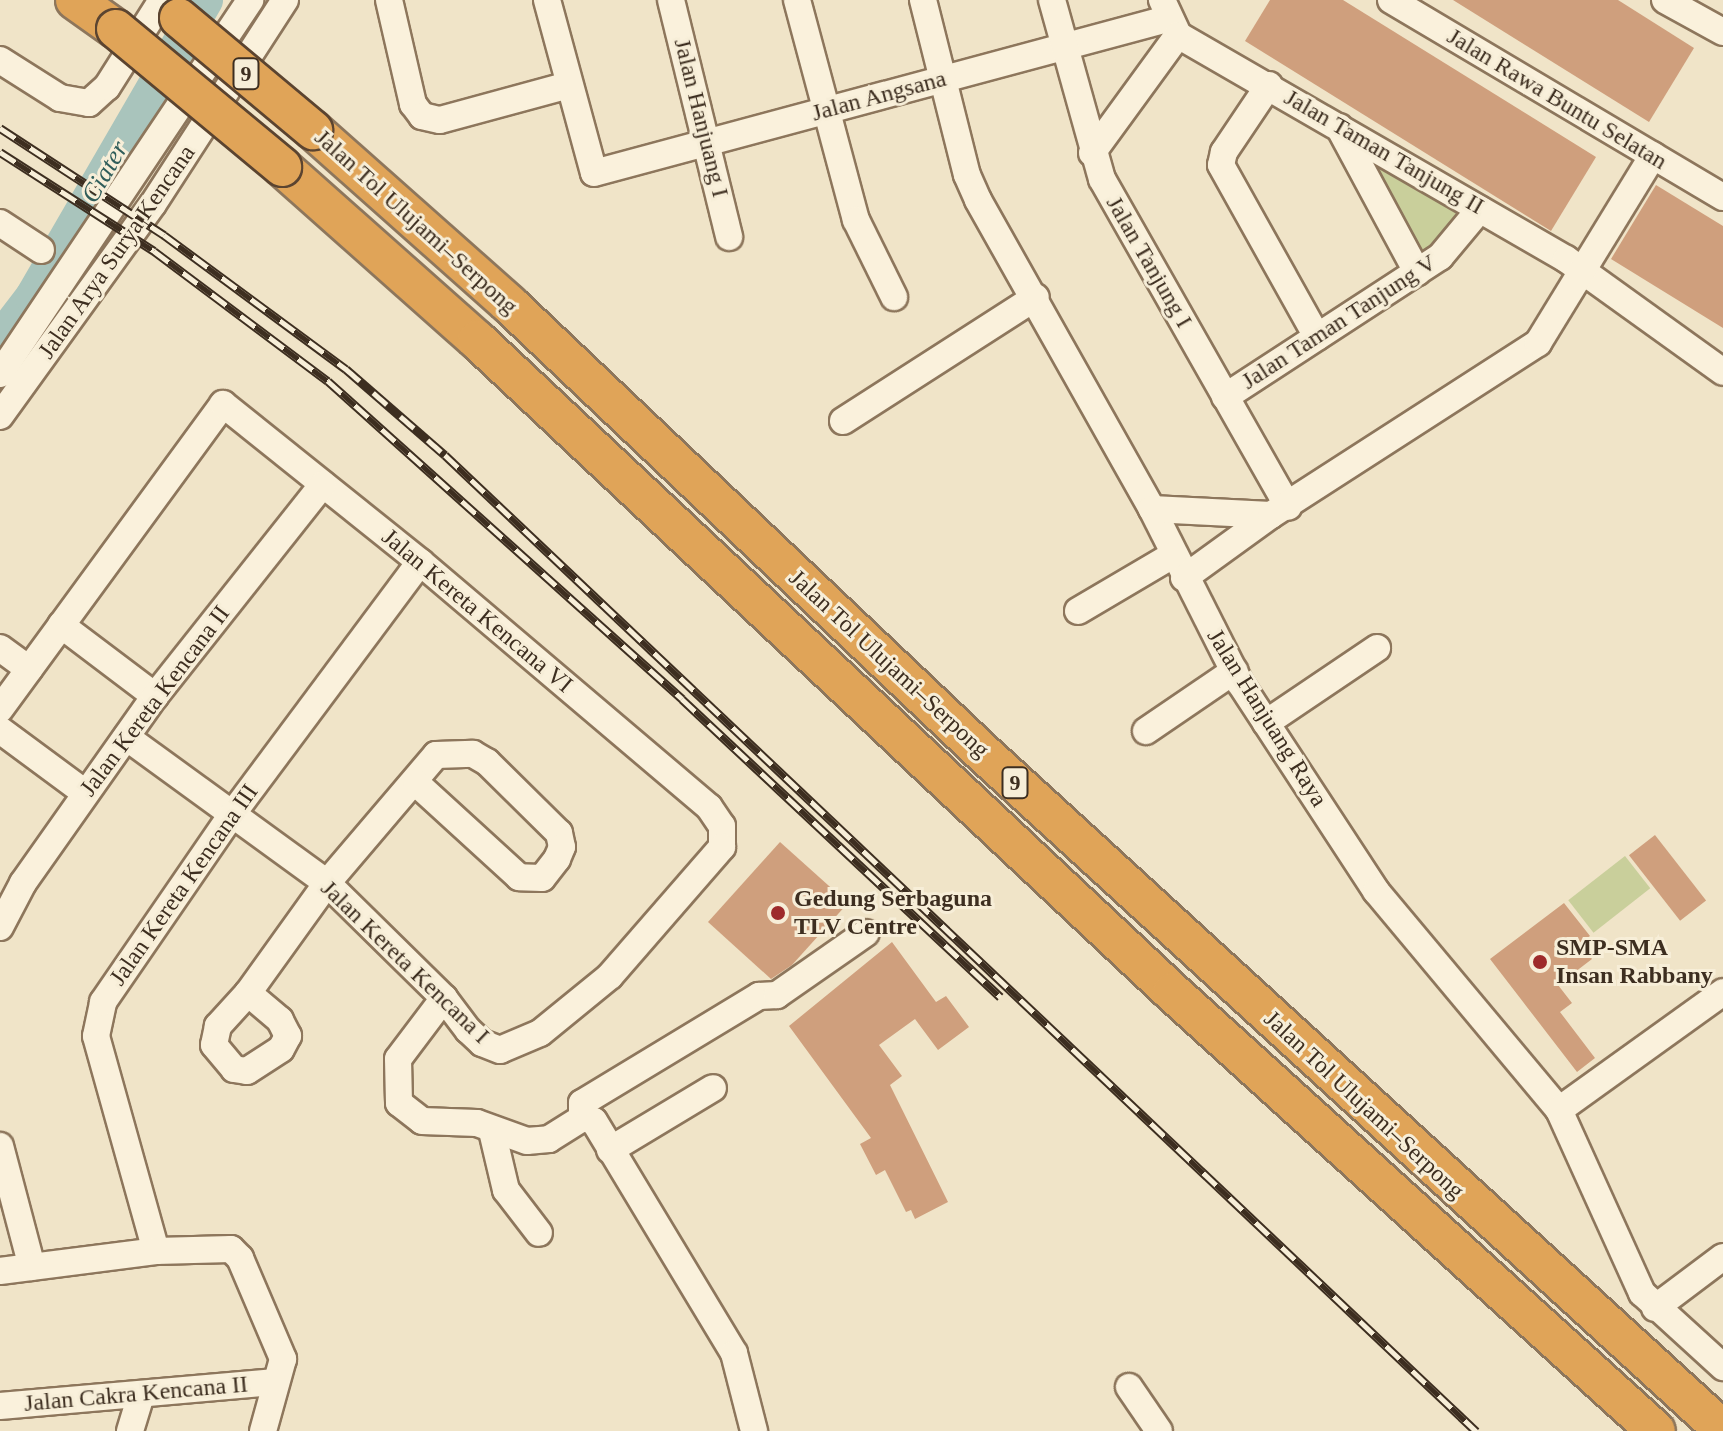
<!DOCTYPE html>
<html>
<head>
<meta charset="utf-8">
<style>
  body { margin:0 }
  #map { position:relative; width:1723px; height:1431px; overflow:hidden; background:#f0e4c8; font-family:"Times New Roman",serif }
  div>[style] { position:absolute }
  .green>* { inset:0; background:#c9cf9b; transform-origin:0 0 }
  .river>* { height:36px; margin:-18px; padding:0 18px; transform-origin:18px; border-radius:18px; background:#a9c4bc }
  .building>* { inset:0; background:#cf9f7d; transform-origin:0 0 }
  .roads { filter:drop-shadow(2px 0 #8d765c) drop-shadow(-2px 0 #8d765c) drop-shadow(0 2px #8d765c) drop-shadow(0 -2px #8d765c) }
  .minor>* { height:26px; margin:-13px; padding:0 13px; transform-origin:13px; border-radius:13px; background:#faf1dc }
  .highway>* { height:38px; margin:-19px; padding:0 19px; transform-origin:19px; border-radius:19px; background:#e0a458 }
  .rail>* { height:9px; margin-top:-4.5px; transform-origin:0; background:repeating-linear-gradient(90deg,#f7eed8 0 18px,#3d2e20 0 36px); box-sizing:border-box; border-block:2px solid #3d2e20 }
  .bridges { filter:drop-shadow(2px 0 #5b4430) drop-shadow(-2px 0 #5b4430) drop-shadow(0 2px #5b4430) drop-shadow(0 -2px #5b4430) }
  .highway-bridge>* { height:38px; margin:-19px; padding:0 19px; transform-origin:19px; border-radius:19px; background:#e0a458 }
  .dots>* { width:22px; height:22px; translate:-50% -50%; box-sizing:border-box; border:4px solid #f7eed8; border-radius:50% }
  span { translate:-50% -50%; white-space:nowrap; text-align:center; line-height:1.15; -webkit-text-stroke:6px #f7eed8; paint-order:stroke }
  .shield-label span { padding:2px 6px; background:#f7eed8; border:2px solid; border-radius:6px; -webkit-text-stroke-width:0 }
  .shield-label { font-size:22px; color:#3d2e20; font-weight:700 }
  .street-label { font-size:24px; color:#3d2e20 }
  .poi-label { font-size:24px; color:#3d2e20; font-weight:700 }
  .left { translate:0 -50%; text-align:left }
  .water-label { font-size:26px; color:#2f5d5a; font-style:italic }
</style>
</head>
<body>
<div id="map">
  <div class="green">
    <div style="clip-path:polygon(1355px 145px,1467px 209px,1450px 237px,1416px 259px)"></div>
    <div style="left:1625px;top:856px;width:41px;height:72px;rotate:52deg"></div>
  </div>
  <div class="river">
    <div style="left:0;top:340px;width:54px;rotate:-52.5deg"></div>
    <div style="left:33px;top:297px;width:343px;rotate:-59.9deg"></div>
  </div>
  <div class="building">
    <div style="clip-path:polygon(1270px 0,1343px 0,1596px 157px,1551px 231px,1245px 41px)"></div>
    <div style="clip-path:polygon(1453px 0,1618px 0,1694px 48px,1649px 122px)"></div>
    <div style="clip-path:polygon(1656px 185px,1723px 226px,1723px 328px,1611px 259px)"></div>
    <div style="left:1655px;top:835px;width:83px;height:33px;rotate:52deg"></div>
    <div style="clip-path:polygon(780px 842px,848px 903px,792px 965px,771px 979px,708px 922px)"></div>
    <div style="clip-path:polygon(1564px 903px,1590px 936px,1580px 943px,1592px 959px,1558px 985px,1572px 1003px,1560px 1012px,1595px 1058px,1577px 1072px,1490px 959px)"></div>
    <div style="clip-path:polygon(892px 942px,936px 1002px,946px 996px,969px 1027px,938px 1050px,915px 1019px,879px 1045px,902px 1076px,890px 1085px,948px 1202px,915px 1219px,911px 1210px,906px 1212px,885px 1170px,876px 1175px,860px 1144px,871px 1138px,789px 1026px)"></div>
  </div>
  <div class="roads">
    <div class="minor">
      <div style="left:389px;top:0;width:107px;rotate:77deg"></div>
      <div style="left:413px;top:104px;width:15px;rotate:53deg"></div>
      <div style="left:422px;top:116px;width:18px;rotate:13deg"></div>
      <div style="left:440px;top:120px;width:134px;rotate:-15.2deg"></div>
      <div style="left:547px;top:0;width:179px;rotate:74.8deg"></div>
      <div style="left:594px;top:173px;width:593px;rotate:-15.04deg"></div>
      <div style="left:671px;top:0;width:244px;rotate:76.2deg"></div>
      <div style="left:797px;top:0;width:228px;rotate:75deg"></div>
      <div style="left:856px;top:220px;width:86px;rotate:63.7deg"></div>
      <div style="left:923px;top:0;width:180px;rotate:75.9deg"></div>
      <div style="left:967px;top:175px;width:27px;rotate:66deg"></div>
      <div style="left:978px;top:200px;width:355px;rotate:60.6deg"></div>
      <div style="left:1152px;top:509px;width:195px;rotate:63.2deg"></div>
      <div style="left:1240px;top:683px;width:249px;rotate:56.8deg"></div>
      <div style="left:1376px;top:891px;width:285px;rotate:50.1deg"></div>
      <div style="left:1559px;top:1110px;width:201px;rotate:65.6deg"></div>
      <div style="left:1642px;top:1293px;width:110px;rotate:42.4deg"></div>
      <div style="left:1052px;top:0;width:186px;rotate:74.4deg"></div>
      <div style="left:1102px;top:179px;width:377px;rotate:60.4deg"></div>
      <div style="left:1162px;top:0;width:38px;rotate:65deg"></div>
      <div style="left:1178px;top:35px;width:448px;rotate:30deg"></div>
      <div style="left:1566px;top:259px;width:193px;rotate:35.7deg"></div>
      <div style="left:1391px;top:0;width:386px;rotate:30.7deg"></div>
      <div style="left:1665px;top:0;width:66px;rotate:28.9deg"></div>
      <div style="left:0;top:60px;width:71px;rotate:32.3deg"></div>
      <div style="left:60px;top:98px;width:29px;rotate:10deg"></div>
      <div style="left:89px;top:103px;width:24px;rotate:-42deg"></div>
      <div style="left:107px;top:87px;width:103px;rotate:-57.7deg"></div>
      <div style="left:1269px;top:85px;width:81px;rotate:123.9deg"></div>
      <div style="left:1224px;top:152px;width:13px;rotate:103deg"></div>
      <div style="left:1221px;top:165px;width:197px;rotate:60.8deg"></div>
      <div style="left:1339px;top:127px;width:165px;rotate:61.7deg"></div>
      <div style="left:1092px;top:153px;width:146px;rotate:-53.9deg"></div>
      <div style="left:0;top:223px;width:49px;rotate:33.4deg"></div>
      <div style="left:0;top:374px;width:450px;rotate:-56.2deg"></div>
      <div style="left:1225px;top:397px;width:257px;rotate:-33.1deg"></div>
      <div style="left:1440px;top:257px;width:62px;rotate:-50.2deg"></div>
      <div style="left:0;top:416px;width:261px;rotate:-54.2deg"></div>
      <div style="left:153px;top:204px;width:243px;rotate:-57.1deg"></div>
      <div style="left:843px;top:421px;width:229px;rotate:-32.7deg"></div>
      <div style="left:1152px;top:509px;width:119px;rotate:2.9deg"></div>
      <div style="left:1184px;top:578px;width:107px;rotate:-35.9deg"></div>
      <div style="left:1271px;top:515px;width:318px;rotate:-32.8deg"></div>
      <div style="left:1538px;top:343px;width:220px;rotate:-58.5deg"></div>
      <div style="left:1078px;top:611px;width:110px;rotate:-30.5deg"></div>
      <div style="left:61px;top:625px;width:118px;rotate:37.1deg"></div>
      <div style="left:0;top:648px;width:36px;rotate:36deg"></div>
      <div style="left:0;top:709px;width:378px;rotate:-53.8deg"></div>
      <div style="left:223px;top:404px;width:253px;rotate:38.7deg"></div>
      <div style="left:420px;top:562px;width:379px;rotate:40.3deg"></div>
      <div style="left:709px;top:807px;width:23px;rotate:56deg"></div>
      <div style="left:722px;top:826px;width:21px;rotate:90deg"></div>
      <div style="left:722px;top:847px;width:171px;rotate:131deg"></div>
      <div style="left:610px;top:976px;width:90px;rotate:140.8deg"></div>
      <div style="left:540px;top:1033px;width:43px;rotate:157deg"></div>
      <div style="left:500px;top:1050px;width:19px;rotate:-159deg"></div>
      <div style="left:482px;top:1043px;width:19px;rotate:-137deg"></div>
      <div style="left:468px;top:1030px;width:40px;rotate:-127deg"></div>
      <div style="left:444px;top:998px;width:164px;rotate:-135.5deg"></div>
      <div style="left:327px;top:883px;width:248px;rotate:-144deg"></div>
      <div style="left:1266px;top:723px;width:134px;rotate:-34deg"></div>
      <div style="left:0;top:730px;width:106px;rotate:36.5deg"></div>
      <div style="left:1146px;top:731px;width:107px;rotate:-34.3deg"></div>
      <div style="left:0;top:927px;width:50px;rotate:-62.4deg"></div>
      <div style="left:23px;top:883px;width:229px;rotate:-54.8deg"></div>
      <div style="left:155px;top:696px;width:270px;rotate:-51.6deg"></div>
      <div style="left:248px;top:993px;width:45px;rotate:132.3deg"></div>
      <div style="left:218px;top:1026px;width:19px;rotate:102deg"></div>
      <div style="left:214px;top:1045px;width:31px;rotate:50deg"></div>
      <div style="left:234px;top:1069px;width:13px;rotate:9deg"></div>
      <div style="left:247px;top:1071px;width:40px;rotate:-32.9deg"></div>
      <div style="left:281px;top:1049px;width:15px;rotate:-62deg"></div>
      <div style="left:288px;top:1036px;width:18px;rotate:-117deg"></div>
      <div style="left:280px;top:1020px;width:42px;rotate:-139.8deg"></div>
      <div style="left:248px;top:993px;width:135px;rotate:-54.3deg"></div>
      <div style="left:327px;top:883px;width:168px;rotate:-49.6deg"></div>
      <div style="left:436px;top:755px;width:37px;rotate:-2deg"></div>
      <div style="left:473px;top:754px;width:16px;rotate:30deg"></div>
      <div style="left:487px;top:762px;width:101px;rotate:44.6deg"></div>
      <div style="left:559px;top:833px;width:14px;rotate:78deg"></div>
      <div style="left:562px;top:847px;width:13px;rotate:113deg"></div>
      <div style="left:557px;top:859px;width:24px;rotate:128deg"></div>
      <div style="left:542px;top:878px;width:23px;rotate:-178deg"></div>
      <div style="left:519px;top:877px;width:139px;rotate:-137.6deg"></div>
      <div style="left:444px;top:998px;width:76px;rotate:127deg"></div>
      <div style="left:398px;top:1059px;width:44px;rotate:88.7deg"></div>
      <div style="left:399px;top:1103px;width:29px;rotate:38deg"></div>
      <div style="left:422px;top:1121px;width:55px;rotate:2.1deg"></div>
      <div style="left:477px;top:1123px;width:53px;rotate:19.8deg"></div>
      <div style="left:527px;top:1141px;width:22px;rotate:-5deg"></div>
      <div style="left:549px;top:1139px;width:39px;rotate:-32deg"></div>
      <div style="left:582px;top:1118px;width:12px;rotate:14deg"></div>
      <div style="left:594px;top:1121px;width:271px;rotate:58.9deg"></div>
      <div style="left:734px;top:1353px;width:81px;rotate:75.6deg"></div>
      <div style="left:1559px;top:1110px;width:202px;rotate:-35.7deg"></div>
      <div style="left:582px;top:1118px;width:15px;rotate:-90deg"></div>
      <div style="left:582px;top:1103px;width:207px;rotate:-31.2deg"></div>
      <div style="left:759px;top:996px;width:18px;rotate:-3deg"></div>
      <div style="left:777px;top:995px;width:108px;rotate:-34.9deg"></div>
      <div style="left:492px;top:1131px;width:61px;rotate:76.7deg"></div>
      <div style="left:506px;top:1190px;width:54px;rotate:52.5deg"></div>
      <div style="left:0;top:1146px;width:125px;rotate:75.2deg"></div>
      <div style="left:610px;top:1150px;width:120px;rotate:-31deg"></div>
      <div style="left:156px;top:1251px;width:223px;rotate:-105.6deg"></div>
      <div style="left:96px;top:1036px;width:35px;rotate:-78deg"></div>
      <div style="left:103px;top:1002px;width:229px;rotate:-55.5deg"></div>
      <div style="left:233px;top:813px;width:313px;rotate:-53.3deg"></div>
      <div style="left:0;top:1271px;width:157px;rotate:-7.3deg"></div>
      <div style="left:156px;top:1251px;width:75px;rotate:-1.5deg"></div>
      <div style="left:231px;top:1249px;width:13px;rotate:45deg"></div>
      <div style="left:240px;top:1258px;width:110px;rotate:66.9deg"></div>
      <div style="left:283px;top:1359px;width:75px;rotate:105.5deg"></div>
      <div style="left:1655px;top:1308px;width:85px;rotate:-36.9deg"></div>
      <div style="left:1129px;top:1387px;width:53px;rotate:55.7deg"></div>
      <div style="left:0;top:1406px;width:274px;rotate:-5deg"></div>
      <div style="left:130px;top:1431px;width:38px;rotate:-73deg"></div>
    </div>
    <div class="highway">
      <div style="left:75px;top:0;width:50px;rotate:35.3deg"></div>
      <div style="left:313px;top:130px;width:262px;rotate:41.6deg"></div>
      <div style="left:509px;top:304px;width:653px;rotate:43.45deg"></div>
      <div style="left:983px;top:753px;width:1003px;rotate:42.45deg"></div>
      <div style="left:282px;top:167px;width:261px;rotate:41.6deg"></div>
      <div style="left:477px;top:340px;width:953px;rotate:43.17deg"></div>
      <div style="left:1172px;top:992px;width:653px;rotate:42.21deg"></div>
    </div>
  </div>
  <div class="rail">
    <div style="left:0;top:128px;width:196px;rotate:33.1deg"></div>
    <div style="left:164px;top:235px;width:226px;rotate:36.4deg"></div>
    <div style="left:346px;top:369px;width:131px;rotate:41deg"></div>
    <div style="left:445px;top:455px;width:1420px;rotate:43.43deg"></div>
    <div style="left:0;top:152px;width:183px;rotate:32.7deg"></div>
    <div style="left:154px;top:251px;width:217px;rotate:36.8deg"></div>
    <div style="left:328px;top:381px;width:476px;rotate:41.9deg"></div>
    <div style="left:682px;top:699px;width:436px;rotate:43.1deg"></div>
  </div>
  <div class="bridges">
    <div class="highway-bridge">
      <div style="left:179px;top:18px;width:175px;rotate:39.9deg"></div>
      <div style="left:116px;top:29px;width:216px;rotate:39.7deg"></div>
    </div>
  </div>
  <div class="dots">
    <div style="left:778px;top:913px;background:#9e2a2b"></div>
    <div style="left:1540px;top:962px;background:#9e2a2b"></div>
  </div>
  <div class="shield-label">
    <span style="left:246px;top:74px">9</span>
    <span style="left:1015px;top:783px">9</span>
  </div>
  <div class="street-label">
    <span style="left:879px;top:96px;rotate:-15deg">Jalan Angsana</span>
    <span style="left:1557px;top:99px;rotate:31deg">Jalan Rawa Buntu Selatan</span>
    <span style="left:701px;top:118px;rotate:76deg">Jalan Hanjuang I</span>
    <span style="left:1384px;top:152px;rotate:30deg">Jalan Taman Tanjung II</span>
    <span style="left:416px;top:222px;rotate:42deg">Jalan Tol Ulujami–Serpong</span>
    <span style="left:117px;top:252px;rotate:-55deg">Jalan Arya Surya Kencana</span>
    <span style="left:1149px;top:262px;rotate:60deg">Jalan Tanjung I</span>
    <span style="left:1339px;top:322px;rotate:-33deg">Jalan Taman Tanjung V</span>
    <span style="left:477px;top:611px;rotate:40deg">Jalan Kereta Kencana VI</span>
    <span style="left:889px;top:664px;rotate:43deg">Jalan Tol Ulujami–Serpong</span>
    <span style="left:155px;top:701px;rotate:-53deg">Jalan Kereta Kencana II</span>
    <span style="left:1267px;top:718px;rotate:58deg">Jalan Hanjuang Raya</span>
    <span style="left:184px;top:885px;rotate:-55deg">Jalan Kereta Kencana III</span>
    <span style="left:405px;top:962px;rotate:44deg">Jalan Kereta Kencana I</span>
    <span style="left:1364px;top:1105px;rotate:43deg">Jalan Tol Ulujami–Serpong</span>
    <span style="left:136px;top:1394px;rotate:-5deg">Jalan Cakra Kencana II</span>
  </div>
  <div class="poi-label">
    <span class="left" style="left:794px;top:913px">Gedung Serbaguna<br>TLV Centre</span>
    <span class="left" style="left:1556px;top:962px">SMP-SMA<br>Insan Rabbany</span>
  </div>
  <div class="water-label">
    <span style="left:105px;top:172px;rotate:-60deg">Ciater</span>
  </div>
</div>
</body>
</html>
